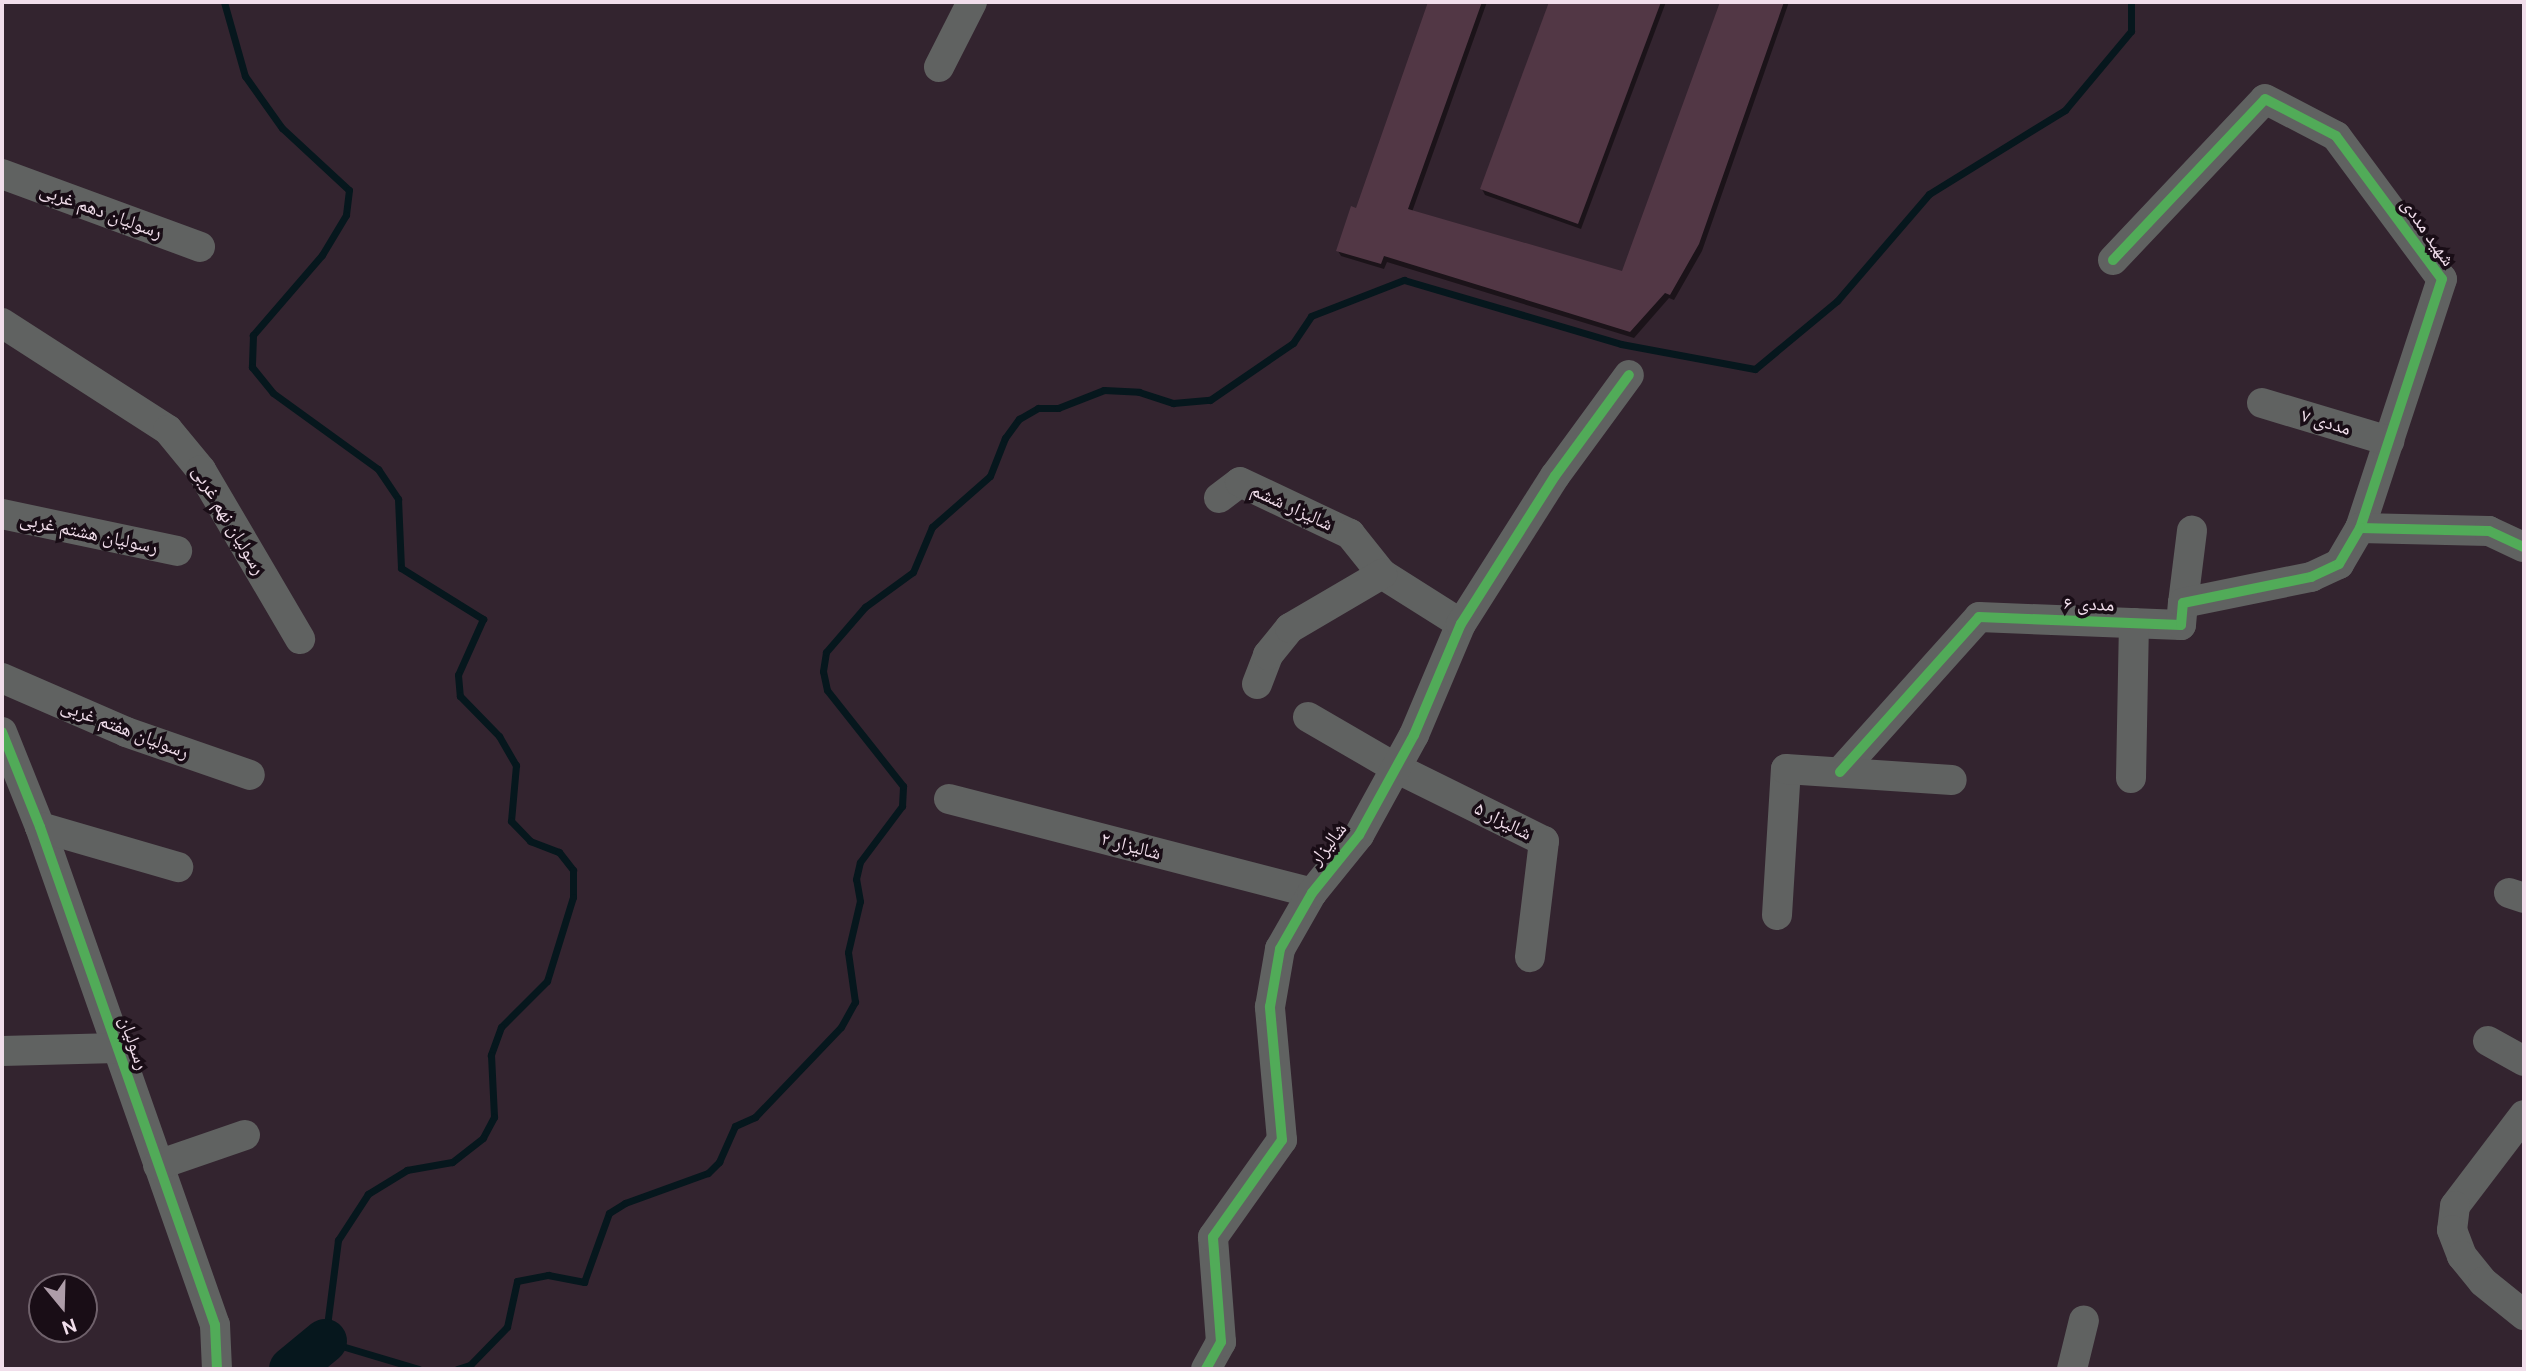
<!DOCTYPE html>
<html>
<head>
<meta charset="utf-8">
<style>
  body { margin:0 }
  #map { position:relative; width:2526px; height:1371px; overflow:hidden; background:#33242f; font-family:"DM Sans","Noto Naskh Arabic",sans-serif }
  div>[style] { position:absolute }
  .shadow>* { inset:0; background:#0007 }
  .stream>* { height:7px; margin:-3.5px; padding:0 3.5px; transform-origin:3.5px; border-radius:3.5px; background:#06171d }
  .river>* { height:44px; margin:-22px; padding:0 22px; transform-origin:22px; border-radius:22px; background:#06171d }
  .building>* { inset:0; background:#523745 }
  .minor>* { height:30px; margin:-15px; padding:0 15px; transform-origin:15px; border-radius:15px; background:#606261 }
  .cycleway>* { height:10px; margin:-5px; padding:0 5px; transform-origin:5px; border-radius:5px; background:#51ab58 }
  span { translate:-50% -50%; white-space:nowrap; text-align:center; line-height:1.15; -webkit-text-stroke:7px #190d16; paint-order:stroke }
  .street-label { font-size:19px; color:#f1deeb }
  .frame { position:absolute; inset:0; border:4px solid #f1deeb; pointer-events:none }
  .north { position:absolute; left:28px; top:1273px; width:70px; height:70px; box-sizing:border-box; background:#190d16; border:2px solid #6f616b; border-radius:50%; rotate:161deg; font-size:19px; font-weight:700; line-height:28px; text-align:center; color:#f1deeb }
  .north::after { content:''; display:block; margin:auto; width:24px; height:32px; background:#ae9da9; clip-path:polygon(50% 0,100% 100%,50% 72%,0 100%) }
</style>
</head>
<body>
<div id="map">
  <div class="shadow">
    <div style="clip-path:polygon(1430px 2px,1487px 2px,1412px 212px,1623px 273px,1722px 2px,1789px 2px,1702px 251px,1674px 300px,1669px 298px,1634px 338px,1387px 262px,1384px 269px,1341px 256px,1338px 251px,1357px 210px)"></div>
    <div style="clip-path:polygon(1551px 2px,1666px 2px,1581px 229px,1485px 195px,1482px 189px)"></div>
  </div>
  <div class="stream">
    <div style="left:224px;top:2px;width:77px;rotate:74.2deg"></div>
    <div style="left:245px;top:76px;width:64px;rotate:54.6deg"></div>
    <div style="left:282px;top:128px;width:91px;rotate:42.8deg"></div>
    <div style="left:349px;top:190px;width:25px;rotate:97deg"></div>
    <div style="left:346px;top:215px;width:47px;rotate:121deg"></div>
    <div style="left:322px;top:255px;width:106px;rotate:130.8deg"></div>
    <div style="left:253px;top:335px;width:32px;rotate:92deg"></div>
    <div style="left:252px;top:367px;width:33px;rotate:51deg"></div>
    <div style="left:273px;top:393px;width:130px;rotate:35.9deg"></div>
    <div style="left:378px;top:469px;width:36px;rotate:56deg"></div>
    <div style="left:398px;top:499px;width:69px;rotate:87.5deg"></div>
    <div style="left:401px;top:568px;width:97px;rotate:31.9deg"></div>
    <div style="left:483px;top:619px;width:61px;rotate:114.1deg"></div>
    <div style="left:458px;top:675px;width:21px;rotate:85deg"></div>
    <div style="left:460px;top:696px;width:56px;rotate:45.7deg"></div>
    <div style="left:499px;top:736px;width:34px;rotate:60deg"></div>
    <div style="left:516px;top:765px;width:56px;rotate:95.1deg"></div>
    <div style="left:511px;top:821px;width:28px;rotate:46deg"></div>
    <div style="left:530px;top:841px;width:31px;rotate:21deg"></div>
    <div style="left:559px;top:852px;width:23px;rotate:52deg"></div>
    <div style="left:573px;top:870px;width:27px;rotate:90deg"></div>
    <div style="left:573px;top:897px;width:88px;rotate:107.2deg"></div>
    <div style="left:547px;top:981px;width:65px;rotate:135deg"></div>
    <div style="left:501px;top:1027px;width:30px;rotate:110deg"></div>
    <div style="left:491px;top:1055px;width:62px;rotate:87.2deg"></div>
    <div style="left:494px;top:1117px;width:24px;rotate:118deg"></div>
    <div style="left:483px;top:1138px;width:39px;rotate:142deg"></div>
    <div style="left:452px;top:1162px;width:46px;rotate:169.9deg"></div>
    <div style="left:407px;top:1170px;width:46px;rotate:148.4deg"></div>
    <div style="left:368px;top:1194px;width:55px;rotate:123.1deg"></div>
    <div style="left:338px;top:1240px;width:102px;rotate:97.3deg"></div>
    <div style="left:325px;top:1341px;width:98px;rotate:16.6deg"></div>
    <div style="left:457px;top:1369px;width:14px;rotate:-17deg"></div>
    <div style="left:470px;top:1365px;width:53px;rotate:-45.8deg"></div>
    <div style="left:507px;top:1327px;width:47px;rotate:-77.7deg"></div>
    <div style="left:517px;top:1281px;width:32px;rotate:-11deg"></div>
    <div style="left:548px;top:1275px;width:37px;rotate:11deg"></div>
    <div style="left:584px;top:1282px;width:73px;rotate:-70.1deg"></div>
    <div style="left:609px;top:1213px;width:19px;rotate:-32deg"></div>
    <div style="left:625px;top:1203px;width:88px;rotate:-19.9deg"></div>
    <div style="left:708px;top:1173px;width:16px;rotate:-45deg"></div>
    <div style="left:719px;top:1162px;width:39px;rotate:-66deg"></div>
    <div style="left:735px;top:1126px;width:22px;rotate:-24deg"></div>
    <div style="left:755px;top:1117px;width:124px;rotate:-46.3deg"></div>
    <div style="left:841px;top:1027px;width:29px;rotate:-61deg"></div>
    <div style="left:855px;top:1002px;width:50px;rotate:-98deg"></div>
    <div style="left:848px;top:952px;width:52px;rotate:-76.8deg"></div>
    <div style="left:860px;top:901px;width:22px;rotate:-100deg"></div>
    <div style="left:856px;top:879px;width:17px;rotate:-77deg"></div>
    <div style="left:860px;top:862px;width:70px;rotate:-53.1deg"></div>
    <div style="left:902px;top:806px;width:20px;rotate:-87deg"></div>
    <div style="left:903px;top:786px;width:122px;rotate:-128.4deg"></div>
    <div style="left:827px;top:690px;width:19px;rotate:-102deg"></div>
    <div style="left:823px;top:671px;width:19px;rotate:-81deg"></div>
    <div style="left:826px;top:652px;width:60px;rotate:-49.1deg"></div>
    <div style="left:865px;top:607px;width:59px;rotate:-36.1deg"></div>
    <div style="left:913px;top:572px;width:49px;rotate:-67.1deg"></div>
    <div style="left:932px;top:527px;width:77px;rotate:-41.3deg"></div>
    <div style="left:990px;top:476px;width:41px;rotate:-68.5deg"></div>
    <div style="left:1005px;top:438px;width:24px;rotate:-54deg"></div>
    <div style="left:1019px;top:419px;width:22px;rotate:-30deg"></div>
    <div style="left:1038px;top:408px;width:20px"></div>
    <div style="left:1058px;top:408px;width:49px;rotate:-21.4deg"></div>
    <div style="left:1104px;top:390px;width:35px;rotate:3deg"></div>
    <div style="left:1139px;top:392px;width:36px;rotate:18deg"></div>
    <div style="left:1173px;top:403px;width:37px;rotate:-5deg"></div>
    <div style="left:1210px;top:400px;width:101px;rotate:-34.5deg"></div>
    <div style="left:1293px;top:343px;width:32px;rotate:-56deg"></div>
    <div style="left:1311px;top:316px;width:100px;rotate:-21.2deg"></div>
    <div style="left:1404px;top:280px;width:226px;rotate:16.4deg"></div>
    <div style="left:1621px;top:344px;width:136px;rotate:10.6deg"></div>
    <div style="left:1755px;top:369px;width:107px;rotate:-39.7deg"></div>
    <div style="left:1837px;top:301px;width:141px;rotate:-49.3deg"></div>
    <div style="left:1929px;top:194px;width:160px;rotate:-31.7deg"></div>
    <div style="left:2065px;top:110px;width:103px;rotate:-50.1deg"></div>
    <div style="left:2131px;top:31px;width:29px;rotate:-90deg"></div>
  </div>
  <div class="river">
    <div style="left:291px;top:1369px;width:44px;rotate:-39.5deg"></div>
  </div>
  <div class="building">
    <div style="clip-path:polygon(1428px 2px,1482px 2px,1408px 209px,1622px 271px,1720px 2px,1784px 2px,1699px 244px,1670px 295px,1665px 293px,1630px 332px,1384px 256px,1381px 264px,1336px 251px,1351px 206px,1356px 208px)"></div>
    <div style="clip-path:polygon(1549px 2px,1661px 2px,1578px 224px,1480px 189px)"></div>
  </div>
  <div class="minor">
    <div style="left:939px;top:67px;width:73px;rotate:-63.1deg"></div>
    <div style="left:2px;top:174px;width:211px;rotate:20.2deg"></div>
    <div style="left:2113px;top:260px;width:221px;rotate:-46.6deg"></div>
    <div style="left:2265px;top:99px;width:80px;rotate:27.5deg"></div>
    <div style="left:2336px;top:136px;width:178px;rotate:53.5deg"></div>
    <div style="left:2442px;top:279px;width:262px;rotate:108.2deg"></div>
    <div style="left:2360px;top:528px;width:129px;rotate:1.3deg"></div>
    <div style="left:2489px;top:531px;width:38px;rotate:25deg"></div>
    <div style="left:2px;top:323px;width:197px;rotate:32.8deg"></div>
    <div style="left:168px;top:430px;width:52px;rotate:50.5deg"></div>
    <div style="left:201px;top:470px;width:196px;rotate:59.6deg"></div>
    <div style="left:2262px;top:403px;width:133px;rotate:16.7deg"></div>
    <div style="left:1219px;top:498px;width:26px;rotate:-37deg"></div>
    <div style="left:1240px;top:482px;width:122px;rotate:25.3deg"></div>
    <div style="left:1350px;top:534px;width:51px;rotate:51.3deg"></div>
    <div style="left:1382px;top:574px;width:93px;rotate:32.3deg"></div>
    <div style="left:2px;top:514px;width:179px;rotate:11.9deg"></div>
    <div style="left:2183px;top:603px;width:73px;rotate:-82.9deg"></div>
    <div style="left:2px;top:678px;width:135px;rotate:23.5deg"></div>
    <div style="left:126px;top:732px;width:131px;rotate:19.1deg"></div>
    <div style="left:1257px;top:684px;width:31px;rotate:-69deg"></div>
    <div style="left:1268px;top:655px;width:35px;rotate:-51deg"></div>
    <div style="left:1290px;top:628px;width:107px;rotate:-30.4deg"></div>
    <div style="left:1308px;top:717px;width:102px;rotate:30.1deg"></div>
    <div style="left:1396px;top:768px;width:165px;rotate:26.3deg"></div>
    <div style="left:1544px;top:841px;width:117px;rotate:96.9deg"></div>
    <div style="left:2px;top:732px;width:102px;rotate:68.2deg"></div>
    <div style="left:40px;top:827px;width:528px;rotate:70.64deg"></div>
    <div style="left:215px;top:1325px;width:44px;rotate:87.4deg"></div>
    <div style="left:1840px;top:772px;width:208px;rotate:-48.1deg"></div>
    <div style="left:1979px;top:617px;width:202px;rotate:2.3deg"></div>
    <div style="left:2181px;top:625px;width:22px;rotate:-85deg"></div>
    <div style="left:2183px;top:603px;width:131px;rotate:-11.5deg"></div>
    <div style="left:2311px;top:577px;width:31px;rotate:-25deg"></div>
    <div style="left:2339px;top:564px;width:42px;rotate:-59.7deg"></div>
    <div style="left:2131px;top:778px;width:155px;rotate:-88.9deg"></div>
    <div style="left:949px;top:799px;width:375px;rotate:14.5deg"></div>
    <div style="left:40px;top:827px;width:144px;rotate:16.2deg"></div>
    <div style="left:2509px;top:893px;width:16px;rotate:18deg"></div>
    <div style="left:1777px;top:915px;width:146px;rotate:-86.5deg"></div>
    <div style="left:1786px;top:769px;width:166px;rotate:3.8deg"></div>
    <div style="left:2488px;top:1041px;width:41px;rotate:29.1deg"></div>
    <div style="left:2px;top:1051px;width:115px;rotate:-1.5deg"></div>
    <div style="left:2524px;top:1115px;width:114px;rotate:127.2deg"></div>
    <div style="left:2455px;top:1206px;width:24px;rotate:97deg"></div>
    <div style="left:2452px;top:1230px;width:28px;rotate:69deg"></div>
    <div style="left:2462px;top:1256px;width:33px;rotate:51deg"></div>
    <div style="left:2483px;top:1282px;width:53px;rotate:38.8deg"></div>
    <div style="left:158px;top:1165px;width:92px;rotate:-19deg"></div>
    <div style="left:1206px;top:1369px;width:31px;rotate:-61deg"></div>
    <div style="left:1221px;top:1342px;width:105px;rotate:-94.4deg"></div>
    <div style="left:1213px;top:1237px;width:119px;rotate:-54.6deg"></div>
    <div style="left:1282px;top:1140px;width:134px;rotate:-95.2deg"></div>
    <div style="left:1270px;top:1007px;width:59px;rotate:-80.2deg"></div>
    <div style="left:1280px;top:949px;width:64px;rotate:-60.3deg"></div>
    <div style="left:1312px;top:893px;width:75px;rotate:-51deg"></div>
    <div style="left:1359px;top:835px;width:114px;rotate:-61.2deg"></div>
    <div style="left:1414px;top:735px;width:121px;rotate:-67.1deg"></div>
    <div style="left:1461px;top:624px;width:175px;rotate:-57.6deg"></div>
    <div style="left:1555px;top:476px;width:125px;rotate:-53.8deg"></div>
    <div style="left:2072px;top:1369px;width:50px;rotate:-76.2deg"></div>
  </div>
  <div class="cycleway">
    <div style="left:2113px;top:260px;width:221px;rotate:-46.6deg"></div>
    <div style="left:2265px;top:99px;width:80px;rotate:27.5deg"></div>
    <div style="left:2336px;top:136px;width:178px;rotate:53.5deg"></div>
    <div style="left:2442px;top:279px;width:262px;rotate:108.2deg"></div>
    <div style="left:2360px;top:528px;width:129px;rotate:1.3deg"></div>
    <div style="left:2489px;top:531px;width:38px;rotate:25deg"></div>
    <div style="left:2px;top:732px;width:102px;rotate:68.2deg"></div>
    <div style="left:40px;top:827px;width:528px;rotate:70.64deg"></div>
    <div style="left:215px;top:1325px;width:44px;rotate:87.4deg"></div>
    <div style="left:1840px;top:772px;width:208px;rotate:-48.1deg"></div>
    <div style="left:1979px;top:617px;width:202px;rotate:2.3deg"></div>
    <div style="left:2181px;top:625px;width:22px;rotate:-85deg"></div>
    <div style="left:2183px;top:603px;width:131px;rotate:-11.5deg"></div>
    <div style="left:2311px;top:577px;width:31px;rotate:-25deg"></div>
    <div style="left:2339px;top:564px;width:42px;rotate:-59.7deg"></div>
    <div style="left:1206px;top:1369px;width:31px;rotate:-61deg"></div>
    <div style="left:1221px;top:1342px;width:105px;rotate:-94.4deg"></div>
    <div style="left:1213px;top:1237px;width:119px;rotate:-54.6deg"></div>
    <div style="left:1282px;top:1140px;width:134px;rotate:-95.2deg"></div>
    <div style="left:1270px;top:1007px;width:59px;rotate:-80.2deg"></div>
    <div style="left:1280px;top:949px;width:64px;rotate:-60.3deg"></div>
    <div style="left:1312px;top:893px;width:75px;rotate:-51deg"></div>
    <div style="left:1359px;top:835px;width:114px;rotate:-61.2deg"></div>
    <div style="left:1414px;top:735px;width:121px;rotate:-67.1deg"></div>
    <div style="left:1461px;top:624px;width:175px;rotate:-57.6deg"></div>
    <div style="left:1555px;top:476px;width:125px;rotate:-53.8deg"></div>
  </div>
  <div class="street-label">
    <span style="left:101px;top:211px;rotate:20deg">رسولیان دهم غربی</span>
    <span style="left:2428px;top:232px;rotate:55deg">شهید مددی</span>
    <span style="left:2326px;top:422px;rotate:17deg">مددی ۷</span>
    <span style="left:1292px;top:507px;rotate:25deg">شالیزار ششم</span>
    <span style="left:229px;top:520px;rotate:59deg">رسولیان نهم غربی</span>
    <span style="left:89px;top:533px;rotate:12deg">رسولیان هشتم غربی</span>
    <span style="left:2089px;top:604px;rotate:2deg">مددی ۶</span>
    <span style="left:125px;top:729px;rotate:21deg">رسولیان هفتم غربی</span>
    <span style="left:1503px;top:821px;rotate:27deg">شالیزار ۵</span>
    <span style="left:1328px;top:844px;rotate:-52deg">شالیزار</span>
    <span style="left:1131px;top:846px;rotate:15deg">شالیزار ۲</span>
    <span style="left:134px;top:1043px;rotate:71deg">رسولیان</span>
  </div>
  <div class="frame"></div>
  <div class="north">N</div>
</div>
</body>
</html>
